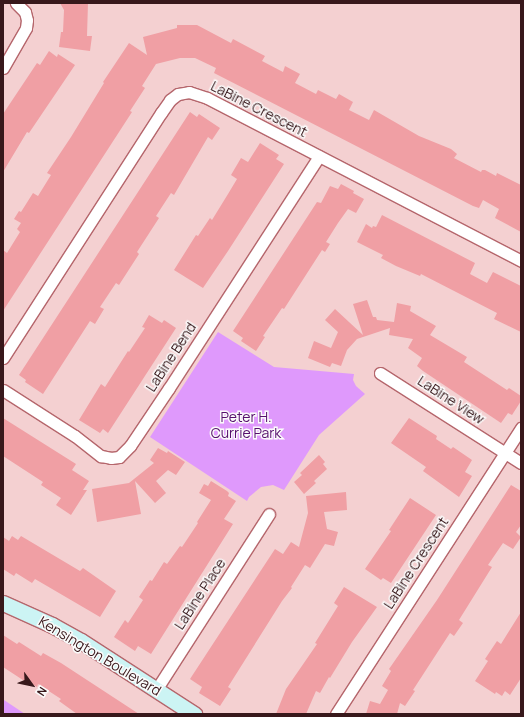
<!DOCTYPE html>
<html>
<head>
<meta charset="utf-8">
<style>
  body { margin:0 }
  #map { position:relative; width:524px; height:717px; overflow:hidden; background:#f4d0d1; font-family:Manrope,sans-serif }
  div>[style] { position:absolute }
  .green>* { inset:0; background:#df99fc }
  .building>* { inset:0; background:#f09fa4 }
  .roads { filter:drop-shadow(1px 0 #b5666c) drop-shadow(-1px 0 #b5666c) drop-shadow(0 1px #b5666c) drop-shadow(0 -1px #b5666c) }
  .street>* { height:11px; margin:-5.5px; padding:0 5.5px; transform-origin:5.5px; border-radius:5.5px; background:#fff }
  .secondary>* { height:15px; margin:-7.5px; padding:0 7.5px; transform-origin:7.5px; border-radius:7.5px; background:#ccf4f4 }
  span { translate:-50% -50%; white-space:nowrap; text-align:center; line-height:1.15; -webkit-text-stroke:3px #fbfbfb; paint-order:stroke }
  .street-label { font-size:14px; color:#38181b }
  .park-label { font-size:14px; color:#560f6d }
  .frame { position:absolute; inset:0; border:4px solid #38181b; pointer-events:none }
  .north { position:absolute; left:12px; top:665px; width:40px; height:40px; -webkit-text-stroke:3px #fbfbfb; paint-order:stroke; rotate:123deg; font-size:11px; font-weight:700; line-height:16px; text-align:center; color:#38181b }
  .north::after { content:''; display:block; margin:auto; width:14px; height:18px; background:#38181b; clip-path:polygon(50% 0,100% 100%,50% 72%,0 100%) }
</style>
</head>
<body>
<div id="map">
  <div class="green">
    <div style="clip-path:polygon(218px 332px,274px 367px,354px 374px,353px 380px,356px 386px,365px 394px,319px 435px,284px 490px,273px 485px,261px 487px,249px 497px,247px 501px,150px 437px)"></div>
    <div style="clip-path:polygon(3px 700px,4px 700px,25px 714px,3px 714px)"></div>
  </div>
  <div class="building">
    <div style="clip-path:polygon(60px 3px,88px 3px,87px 36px,92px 36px,90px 51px,59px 47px,61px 32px,63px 32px,64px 10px)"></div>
    <div style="clip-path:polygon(177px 25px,197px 25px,231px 43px,233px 39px,265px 56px,262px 61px,283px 72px,285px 66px,300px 74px,295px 83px,316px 94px,318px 90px,336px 99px,339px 94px,353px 102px,349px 110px,369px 120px,374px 110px,419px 136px,451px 149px,457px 154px,454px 158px,481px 172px,482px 170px,485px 170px,496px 176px,497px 173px,521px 185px,521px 232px,495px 218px,499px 209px,483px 200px,479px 208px,473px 206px,214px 73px,216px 68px,195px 58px,180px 58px,156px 64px,142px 86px,145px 88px,130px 111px,132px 112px,3px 311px,3px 250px,7px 253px,20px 232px,17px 229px,21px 223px,14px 219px,19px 211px,21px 212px,33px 193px,38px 196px,51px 175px,47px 173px,71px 137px,104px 83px,103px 82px,129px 43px,147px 55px,143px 37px,177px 28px)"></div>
    <div style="clip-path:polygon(49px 51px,57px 57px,58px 54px,75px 65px,29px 133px,27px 132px,3px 172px,3px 114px,37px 63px,40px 65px)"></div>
    <div style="clip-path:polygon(190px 112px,197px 117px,199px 114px,220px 128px,212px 140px,208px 137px,174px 195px,171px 193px,156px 216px,159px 218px,137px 252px,139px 254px,119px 285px,116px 283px,100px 307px,104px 309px,95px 324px,90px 321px,43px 394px,25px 382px,26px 380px,19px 375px)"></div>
    <div style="clip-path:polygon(260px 143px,279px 155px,276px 159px,284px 164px,228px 251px,203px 288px,174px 270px,196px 235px,198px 236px,210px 218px,212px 220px,228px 194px,237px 179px,231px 175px,241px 158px,248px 162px)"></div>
    <div style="clip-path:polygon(341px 184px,354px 191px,353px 193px,364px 199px,356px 213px,348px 209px,338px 223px,326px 242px,330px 244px,325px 252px,322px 250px,284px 309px,282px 308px,263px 336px,265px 337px,256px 351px,241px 341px,243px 338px,233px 331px,317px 202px,321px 203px,330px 186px,338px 189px)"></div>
    <div style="clip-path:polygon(382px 215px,475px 263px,470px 274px,487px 283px,493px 272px,521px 286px,521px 332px,494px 319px,497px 313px,421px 274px,420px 276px,396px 266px,381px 258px,383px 255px,357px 242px,366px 224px,372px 228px,373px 226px,376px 227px)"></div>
    <div style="clip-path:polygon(367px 300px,373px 317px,376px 317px,377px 320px,394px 322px,397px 303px,411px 306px,410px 311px,436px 326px,430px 335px,467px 357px,464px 362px,507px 390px,509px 388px,521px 396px,521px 401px,512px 415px,508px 413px,501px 423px,423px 371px,417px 366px,422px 358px,408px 348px,413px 339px,389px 335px,390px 328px,357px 339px,347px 350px,341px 366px,332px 363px,330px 367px,308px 358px,314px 341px,331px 348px,338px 332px,325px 320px,335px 309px,363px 335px,353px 304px)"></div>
    <div style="clip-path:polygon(149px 315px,162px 323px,164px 320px,176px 328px,108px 433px,103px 429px,100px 433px,79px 420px,101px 384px,105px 387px,128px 351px,129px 352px,145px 328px,142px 327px)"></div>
    <div style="clip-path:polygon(3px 418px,76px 464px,72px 470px,89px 481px,83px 490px,87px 490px,71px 515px,56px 505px,61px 498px,41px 485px,43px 482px,3px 456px)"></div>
    <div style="clip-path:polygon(409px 418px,437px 436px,436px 439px,451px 449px,453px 447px,472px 460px,465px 472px,472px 476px,459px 497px,423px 471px,426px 467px,391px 443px)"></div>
    <div style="clip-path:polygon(158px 448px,167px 453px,168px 451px,185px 462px,176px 475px,168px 470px,156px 481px,166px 493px,155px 503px,135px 481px,141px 514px,97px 522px,92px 489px,129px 483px,154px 463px,150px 460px)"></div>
    <div style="clip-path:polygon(319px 455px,325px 462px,323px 464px,327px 469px,314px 481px,316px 483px,304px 494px,294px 482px,302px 475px,300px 473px)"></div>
    <div style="clip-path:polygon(211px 481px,227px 491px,229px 493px,228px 496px,236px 501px,224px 519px,233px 524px,151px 654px,138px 646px,135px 651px,114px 637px,125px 620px,128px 623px,143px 600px,139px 597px,150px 580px,152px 581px,164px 562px,167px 564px,180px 546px,182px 547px,198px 523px,197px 522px,211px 500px,199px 493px,204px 484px,208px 486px)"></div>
    <div style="clip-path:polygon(511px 485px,521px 491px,521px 525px,516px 532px,521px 537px,513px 549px,503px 543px,488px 565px,492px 567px,459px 620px,463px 623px,454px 636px,450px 633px,413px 690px,415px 691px,405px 706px,400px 703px,397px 714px,366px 714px,370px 701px,380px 704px,388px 690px,382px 686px,391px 671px,389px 669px,437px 600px)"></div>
    <div style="clip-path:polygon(346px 492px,347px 510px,324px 512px,327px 529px,338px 532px,334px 546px,325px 544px,310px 568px,305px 565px,291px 587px,292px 588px,282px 601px,228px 687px,231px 689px,220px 706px,199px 693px,202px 687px,190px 679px,275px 549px,283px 554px,291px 542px,299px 547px,308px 513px,306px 496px)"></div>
    <div style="clip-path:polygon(410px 498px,436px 515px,391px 583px,383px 578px,381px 580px,365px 569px,391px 531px,389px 530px)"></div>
    <div style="clip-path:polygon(12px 536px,18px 540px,21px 536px,80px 571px,83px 568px,116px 591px,100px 617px,35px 579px,32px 583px,16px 573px,14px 576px,3px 569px,3px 537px,9px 541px)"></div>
    <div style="clip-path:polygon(344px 587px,377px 607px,352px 642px,330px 678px,329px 677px,320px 693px,316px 691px,306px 714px,276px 714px,286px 689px,317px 644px,315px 643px,338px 606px,334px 603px)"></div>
    <div style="clip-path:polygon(521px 612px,521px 678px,510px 695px,505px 691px,502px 696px,496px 692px,495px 694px,475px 681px,488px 661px,485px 659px,497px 641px,501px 644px)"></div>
    <div style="clip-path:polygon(3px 635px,17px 644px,19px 642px,41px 656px,43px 653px,61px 663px,139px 714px,77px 714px,59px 701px,61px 699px,38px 684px,37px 687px,30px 683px,29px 684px,3px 667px)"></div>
  </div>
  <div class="roads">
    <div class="street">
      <div style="left:3px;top:68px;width:46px;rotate:-60.1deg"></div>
      <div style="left:26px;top:28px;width:8px;rotate:-83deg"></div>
      <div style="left:27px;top:20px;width:8px;rotate:-104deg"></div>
      <div style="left:25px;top:12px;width:13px;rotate:-135deg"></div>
      <div style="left:3px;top:358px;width:292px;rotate:-57.2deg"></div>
      <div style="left:161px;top:113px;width:16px;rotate:-55deg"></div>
      <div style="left:170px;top:100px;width:10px;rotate:-37deg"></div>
      <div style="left:178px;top:94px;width:11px;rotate:-10deg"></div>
      <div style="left:189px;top:92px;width:19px;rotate:18deg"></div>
      <div style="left:207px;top:98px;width:354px;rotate:27.4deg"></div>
      <div style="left:380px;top:373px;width:167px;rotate:32.6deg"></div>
      <div style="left:3px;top:390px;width:85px;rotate:32.6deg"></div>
      <div style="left:75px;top:436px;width:33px;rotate:38deg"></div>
      <div style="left:101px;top:456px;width:10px;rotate:11deg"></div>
      <div style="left:111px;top:458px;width:8px;rotate:-7deg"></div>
      <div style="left:119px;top:457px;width:16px;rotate:-45deg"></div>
      <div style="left:130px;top:446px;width:70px;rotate:-56.1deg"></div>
      <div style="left:169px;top:388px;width:276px;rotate:-57.1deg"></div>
      <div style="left:156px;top:690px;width:209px;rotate:-57.3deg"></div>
      <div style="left:336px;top:714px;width:341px;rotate:-57.1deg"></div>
    </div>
    <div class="secondary">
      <div style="left:3px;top:603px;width:54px;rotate:24.2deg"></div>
      <div style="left:52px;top:625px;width:33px;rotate:29deg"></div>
      <div style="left:81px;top:641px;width:135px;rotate:32.9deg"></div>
    </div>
  </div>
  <div class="street-label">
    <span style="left:259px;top:109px;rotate:27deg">LaBine Crescent</span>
    <span style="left:171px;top:357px;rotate:-57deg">LaBine Bend</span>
    <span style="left:451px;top:400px;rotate:33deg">LaBine View</span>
    <span style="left:416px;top:563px;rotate:-57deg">LaBine Crescent</span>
    <span style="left:200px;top:594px;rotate:-57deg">LaBine Place</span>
    <span style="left:100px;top:656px;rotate:31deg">Kensington Boulevard</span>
  </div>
  <div class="park-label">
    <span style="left:246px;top:425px">Peter H.<br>Currie Park</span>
  </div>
  <div class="frame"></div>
  <div class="north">N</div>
</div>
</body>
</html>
